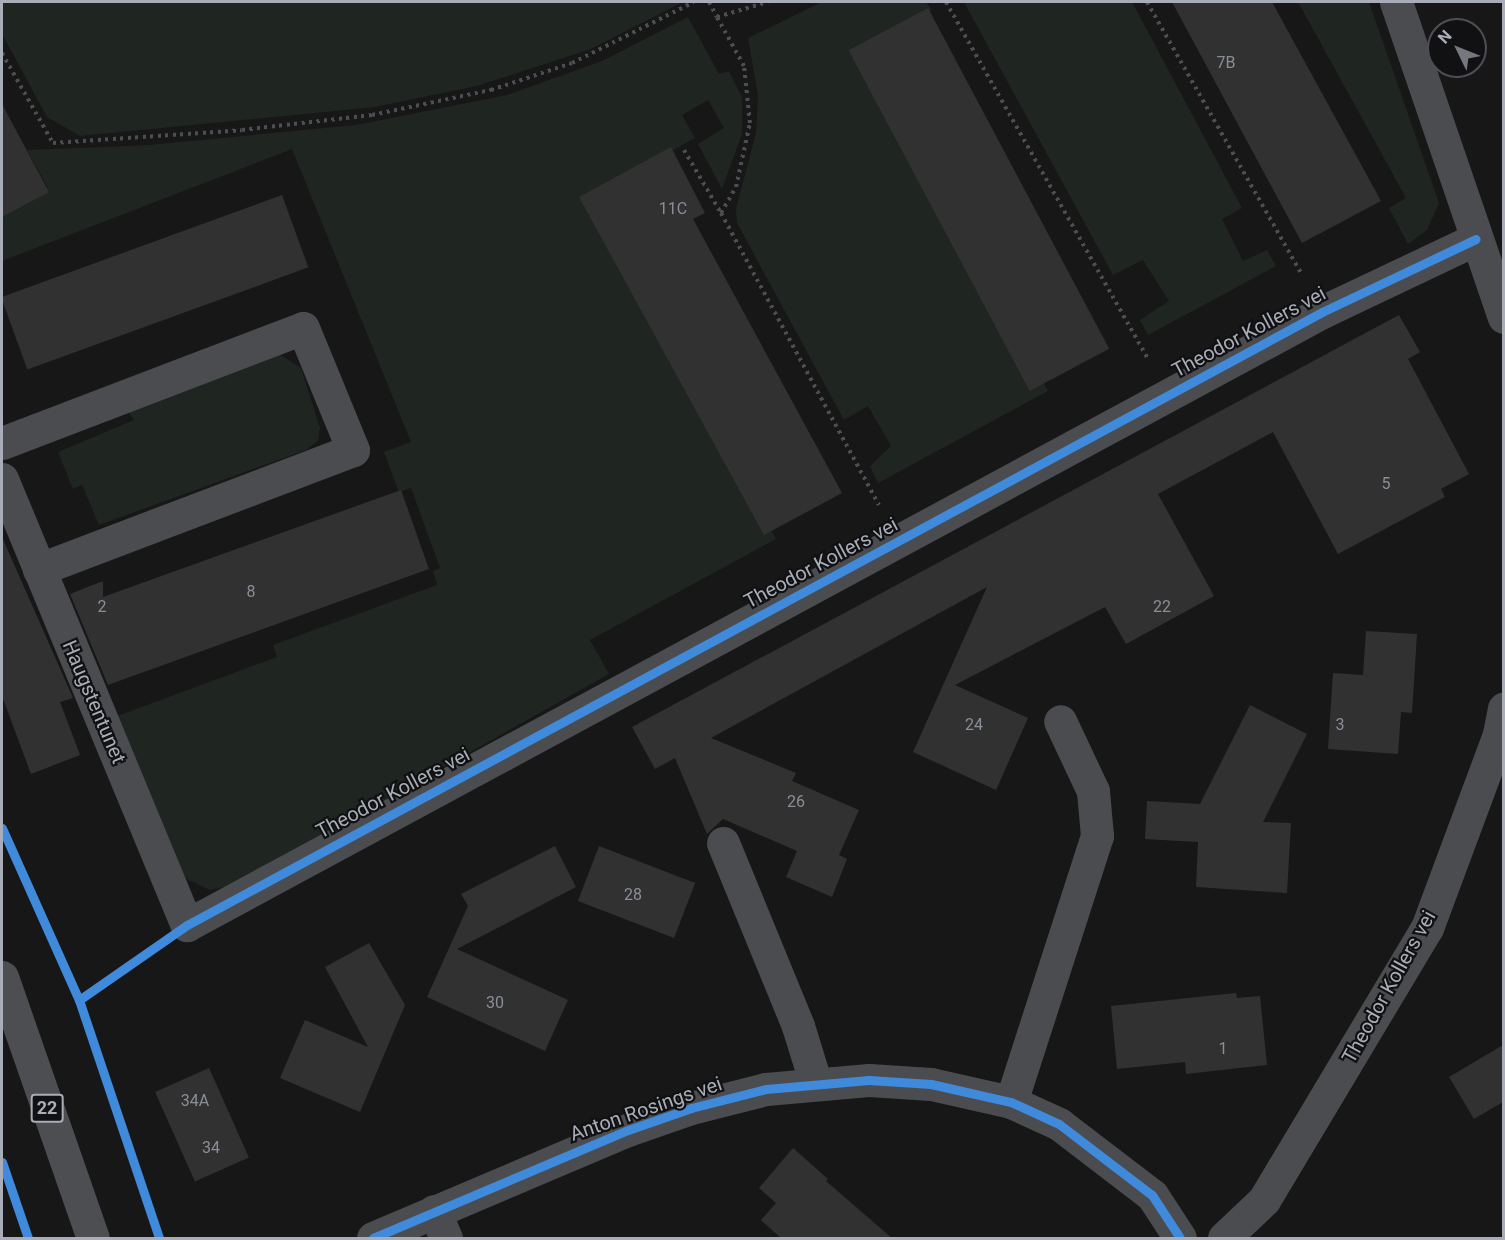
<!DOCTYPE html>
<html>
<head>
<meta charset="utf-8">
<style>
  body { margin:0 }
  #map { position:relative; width:1505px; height:1240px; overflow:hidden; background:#171717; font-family:Roboto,sans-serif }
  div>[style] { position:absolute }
  .green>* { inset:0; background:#1f2520 }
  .building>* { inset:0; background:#313132; transform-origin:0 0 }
  .path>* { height:4px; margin-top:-2px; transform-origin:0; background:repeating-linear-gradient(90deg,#4d4e51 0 3px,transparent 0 7.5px) }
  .minor>* { height:33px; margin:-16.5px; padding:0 16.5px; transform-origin:16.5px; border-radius:16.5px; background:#4b4c4f }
  .highway>* { height:33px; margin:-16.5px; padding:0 16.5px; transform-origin:16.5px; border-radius:16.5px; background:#4d4e51 }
  .cycleway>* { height:9px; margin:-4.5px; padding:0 4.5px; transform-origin:4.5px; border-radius:4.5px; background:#408adc }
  span { translate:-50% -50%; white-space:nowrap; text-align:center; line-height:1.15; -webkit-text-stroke:4.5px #111113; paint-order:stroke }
  .number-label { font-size:16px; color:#8a8e96 }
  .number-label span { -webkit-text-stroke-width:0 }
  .shield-label span { padding:2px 4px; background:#111113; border:2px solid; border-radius:4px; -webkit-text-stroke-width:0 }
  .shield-label { font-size:18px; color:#a8adb7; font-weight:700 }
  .street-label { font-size:20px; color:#a8adb7 }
  .frame { position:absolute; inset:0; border:3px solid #a8adb7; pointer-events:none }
  .north { position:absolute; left:1427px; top:18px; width:60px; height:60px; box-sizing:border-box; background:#111113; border:2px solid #4d4f55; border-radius:50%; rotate:313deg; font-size:16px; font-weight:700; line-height:24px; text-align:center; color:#a8adb7 }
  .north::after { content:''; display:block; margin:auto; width:21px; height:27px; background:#75787f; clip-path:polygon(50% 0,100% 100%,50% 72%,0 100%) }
</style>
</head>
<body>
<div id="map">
  <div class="green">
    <div style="clip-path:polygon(2px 2px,683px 2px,591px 49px,477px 86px,375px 107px,80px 136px,47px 117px,2px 34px)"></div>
    <div style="clip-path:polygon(822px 2px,926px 2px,932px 10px,862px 49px,1048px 391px,878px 483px,870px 466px,891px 446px,868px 406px,844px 420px,737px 223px,736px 209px,756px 133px,758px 95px,748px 38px)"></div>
    <div style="clip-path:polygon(964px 2px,1132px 2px,1242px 208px,1222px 219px,1243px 261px,1267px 250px,1276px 266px,1148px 335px,1140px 320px,1169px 301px,1143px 260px,1113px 275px)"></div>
    <div style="clip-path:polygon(1298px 2px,1369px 2px,1439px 203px,1427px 230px,1408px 244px,1389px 208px,1406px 198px)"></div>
    <div style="clip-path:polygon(688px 17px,719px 74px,729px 71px,742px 97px,742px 134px,722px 189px,698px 144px,724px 128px,708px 100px,682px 115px,695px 138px,588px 198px,776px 539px,590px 640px,609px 674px,234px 885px,210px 890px,187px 879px,176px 866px,117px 716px,277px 657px,273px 645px,437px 585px,433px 571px,440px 568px,411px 488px,399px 492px,384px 452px,411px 442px,292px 149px,2px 261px,2px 214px,48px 188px,27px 150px,149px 145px,356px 125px,507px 95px,602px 61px)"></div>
    <div style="clip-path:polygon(279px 354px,301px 368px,320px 428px,318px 441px,306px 450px,99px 525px,82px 485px,73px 489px,58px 452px,134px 420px,128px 411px)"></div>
  </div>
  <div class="building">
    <div style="clip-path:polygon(1172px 2px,1272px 2px,1381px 201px,1302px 243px)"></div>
    <div style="left:928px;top:8px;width:386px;height:90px;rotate:62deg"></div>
    <div style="clip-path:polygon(2px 104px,49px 192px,2px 217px)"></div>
    <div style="clip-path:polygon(671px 147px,705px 213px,693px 219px,842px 493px,764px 535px,579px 197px)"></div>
    <div style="left:282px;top:195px;width:77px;height:299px;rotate:70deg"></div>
    <div style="clip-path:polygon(1399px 315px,1420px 352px,1408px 359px,1469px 474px,1441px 489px,1445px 497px,1338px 554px,1273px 432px,1158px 494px,1214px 596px,1126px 644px,1105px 607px,955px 685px,1028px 718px,996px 790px,913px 752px,987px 587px,711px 738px,796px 773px,792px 781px,859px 810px,839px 855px,847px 859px,832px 897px,786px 877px,797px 851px,723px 819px,707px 834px,675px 758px,655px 769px,632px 727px)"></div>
    <div style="clip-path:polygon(401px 490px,429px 569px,108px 685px,70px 594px,103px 581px,103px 597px)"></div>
    <div style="clip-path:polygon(2px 537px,73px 698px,60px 702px,80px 755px,31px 774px,2px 696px)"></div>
    <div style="clip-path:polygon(1366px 631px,1417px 634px,1412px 713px,1401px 712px,1398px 754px,1328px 749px,1333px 673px,1363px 675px)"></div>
    <div style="clip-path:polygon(1250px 705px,1307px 734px,1263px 822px,1291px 823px,1287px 893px,1196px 887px,1198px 842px,1145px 839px,1147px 801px,1200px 804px)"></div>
    <div style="clip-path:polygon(555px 846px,576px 887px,457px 949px,568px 1000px,545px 1051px,427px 997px,468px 906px,461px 894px)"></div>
    <div style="left:599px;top:846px;width:103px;height:59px;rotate:21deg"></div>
    <div style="clip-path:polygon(369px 943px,405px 1005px,360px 1112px,280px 1078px,305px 1020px,368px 1047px,325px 967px)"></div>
    <div style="clip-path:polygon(1236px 993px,1237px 998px,1260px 996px,1267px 1065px,1186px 1074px,1185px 1062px,1117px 1069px,1111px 1006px)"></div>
    <div style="clip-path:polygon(1503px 1045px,1503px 1102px,1474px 1119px,1449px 1077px)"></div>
    <div style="left:209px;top:1068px;width:98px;height:59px;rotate:66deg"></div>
    <div style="clip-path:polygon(793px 1148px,828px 1179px,826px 1181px,893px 1239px,782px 1239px,761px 1220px,776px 1203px,759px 1188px)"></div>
  </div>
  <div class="path">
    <div style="left:709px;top:2px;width:17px;rotate:62deg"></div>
    <div style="left:717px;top:17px;width:53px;rotate:-16.4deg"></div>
    <div style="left:946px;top:2px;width:410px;rotate:60.5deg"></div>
    <div style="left:1147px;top:2px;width:314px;rotate:60.4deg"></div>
    <div style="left:2px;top:53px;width:103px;rotate:60.5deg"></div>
    <div style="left:53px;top:143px;width:189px;rotate:-3.9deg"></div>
    <div style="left:242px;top:130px;width:131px;rotate:-6.6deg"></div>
    <div style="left:372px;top:115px;width:122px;rotate:-11.9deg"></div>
    <div style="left:491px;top:90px;width:85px;rotate:-18.4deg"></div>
    <div style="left:572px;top:63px;width:136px;rotate:-26.6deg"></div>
    <div style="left:684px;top:150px;width:73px;rotate:59.6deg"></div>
    <div style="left:721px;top:213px;width:30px;rotate:-60deg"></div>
    <div style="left:736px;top:187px;width:66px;rotate:-77.7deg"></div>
    <div style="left:750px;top:123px;width:57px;rotate:-96deg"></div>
    <div style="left:744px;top:66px;width:56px;rotate:-118.9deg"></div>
    <div style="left:721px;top:213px;width:332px;rotate:61.6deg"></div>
  </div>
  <div class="minor">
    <div style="left:1396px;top:2px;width:333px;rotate:71.1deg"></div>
    <div style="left:2px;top:443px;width:322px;rotate:-20.9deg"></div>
    <div style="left:303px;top:328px;width:132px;rotate:67.7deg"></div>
    <div style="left:353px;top:450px;width:336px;rotate:159.2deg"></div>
    <div style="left:2px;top:479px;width:483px;rotate:67.5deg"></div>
    <div style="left:187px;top:925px;width:1290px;rotate:-28.37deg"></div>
    <div style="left:1322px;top:312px;width:170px;rotate:-25.4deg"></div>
    <div style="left:723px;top:843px;width:198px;rotate:67.7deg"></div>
    <div style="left:798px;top:1026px;width:61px;rotate:72.8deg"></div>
    <div style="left:1011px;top:1102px;width:280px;rotate:-72.1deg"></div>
    <div style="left:1097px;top:836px;width:45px;rotate:-95.1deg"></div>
    <div style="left:1093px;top:791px;width:77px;rotate:-115.2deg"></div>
    <div style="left:434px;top:1211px;width:30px;rotate:66deg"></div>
    <div style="left:373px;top:1238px;width:277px;rotate:-23deg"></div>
    <div style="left:628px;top:1130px;width:67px;rotate:-19.2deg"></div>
    <div style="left:691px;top:1108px;width:77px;rotate:-14.2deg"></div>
    <div style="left:766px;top:1089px;width:103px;rotate:-5deg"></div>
    <div style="left:869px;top:1080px;width:62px;rotate:3.7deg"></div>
    <div style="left:931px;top:1084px;width:82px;rotate:12.7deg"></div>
    <div style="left:1011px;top:1102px;width:53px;rotate:24.6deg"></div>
    <div style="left:1059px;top:1124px;width:117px;rotate:37.4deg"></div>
    <div style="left:1152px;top:1195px;width:51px;rotate:56.9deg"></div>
    <div style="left:1224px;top:1238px;width:55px;rotate:-43.5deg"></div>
    <div style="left:1264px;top:1200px;width:317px;rotate:-59.1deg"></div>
    <div style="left:1427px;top:928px;width:207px;rotate:-69.6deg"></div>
    <div style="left:1499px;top:734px;width:26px;rotate:-79deg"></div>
  </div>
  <div class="highway">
    <div style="left:2px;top:977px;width:276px;rotate:70.8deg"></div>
  </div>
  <div class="cycleway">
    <div style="left:2px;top:828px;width:188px;rotate:65.9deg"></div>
    <div style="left:79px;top:1000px;width:251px;rotate:71.4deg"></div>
    <div style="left:79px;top:1000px;width:131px;rotate:-34.8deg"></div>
    <div style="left:187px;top:925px;width:1290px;rotate:-28.37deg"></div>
    <div style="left:1322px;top:312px;width:170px;rotate:-25.4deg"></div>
    <div style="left:2px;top:1162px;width:80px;rotate:71.1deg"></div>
    <div style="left:373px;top:1238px;width:277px;rotate:-23deg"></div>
    <div style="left:628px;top:1130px;width:67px;rotate:-19.2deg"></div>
    <div style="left:691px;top:1108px;width:77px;rotate:-14.2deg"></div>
    <div style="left:766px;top:1089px;width:103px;rotate:-5deg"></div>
    <div style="left:869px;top:1080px;width:62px;rotate:3.7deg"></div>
    <div style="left:931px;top:1084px;width:82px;rotate:12.7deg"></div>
    <div style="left:1011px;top:1102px;width:53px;rotate:24.6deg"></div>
    <div style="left:1059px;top:1124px;width:117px;rotate:37.4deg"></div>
    <div style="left:1152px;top:1195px;width:51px;rotate:56.9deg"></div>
  </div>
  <div class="number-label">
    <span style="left:1226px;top:63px">7B</span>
    <span style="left:673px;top:209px">11C</span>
    <span style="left:1386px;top:484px">5</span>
    <span style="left:251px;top:592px">8</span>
    <span style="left:102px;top:607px">2</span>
    <span style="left:1162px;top:607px">22</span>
    <span style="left:974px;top:725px">24</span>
    <span style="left:1340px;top:725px">3</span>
    <span style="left:796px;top:802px">26</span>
    <span style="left:633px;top:895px">28</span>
    <span style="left:495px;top:1003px">30</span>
    <span style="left:1223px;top:1049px">1</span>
    <span style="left:195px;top:1101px">34A</span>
    <span style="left:211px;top:1148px">34</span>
  </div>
  <div class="shield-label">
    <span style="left:47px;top:1108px">22</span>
  </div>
  <div class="street-label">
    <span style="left:1249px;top:332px;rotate:-28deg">Theodor Kollers vei</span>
    <span style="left:821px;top:563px;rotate:-28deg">Theodor Kollers vei</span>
    <span style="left:94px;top:702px;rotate:67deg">Haugstentunet</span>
    <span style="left:393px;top:793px;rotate:-28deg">Theodor Kollers vei</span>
    <span style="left:1389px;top:987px;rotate:-61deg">Theodor Kollers vei</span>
    <span style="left:646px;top:1109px;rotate:-19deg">Anton Rosings vei</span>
  </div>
  <div class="frame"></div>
  <div class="north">N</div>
</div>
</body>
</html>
